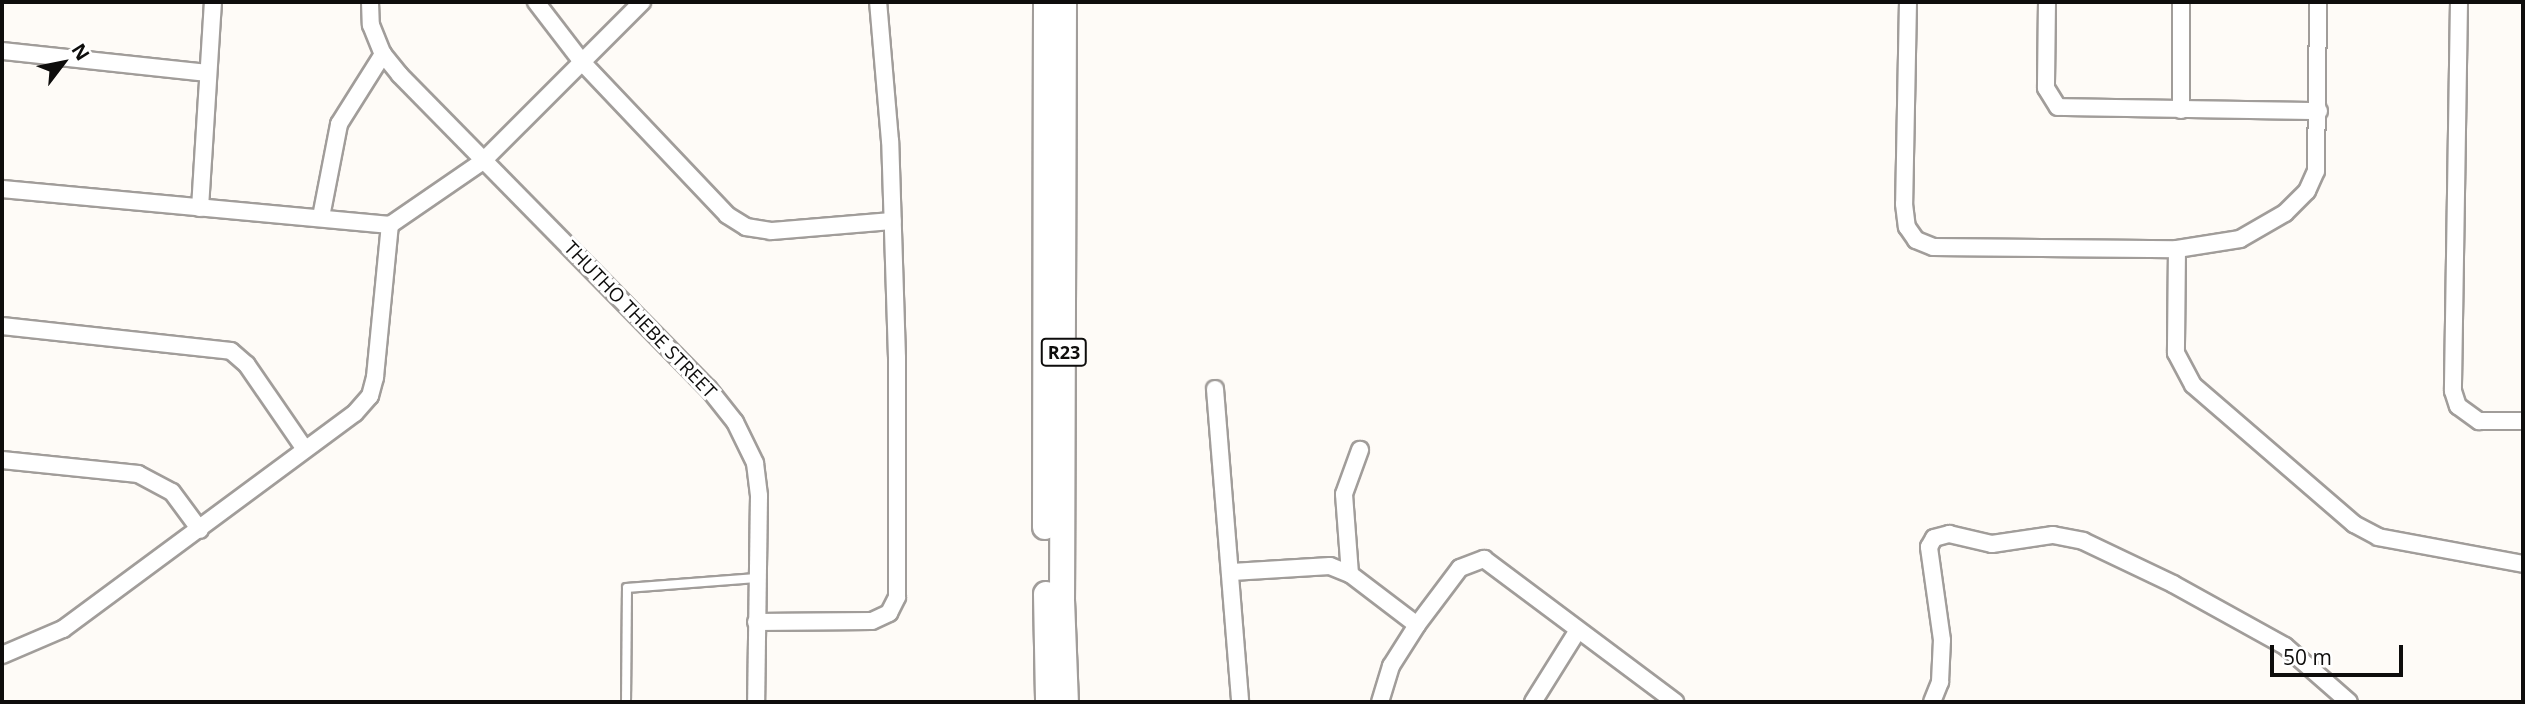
<!DOCTYPE html>
<html>
<head>
<meta charset="utf-8">
<style>
  body { margin:0 }
  #map { position:relative; width:2525px; height:704px; overflow:hidden; background:#fefbf7; font-family:"Open Sans",sans-serif }
  div>[style] { position:absolute }
  .roads { filter:drop-shadow(2px 0 #a19d9a) drop-shadow(-2px 0 #a19d9a) drop-shadow(0 2px #a19d9a) drop-shadow(0 -2px #a19d9a) }
  .service>* { height:8px; margin:-4px; padding:0 4px; transform-origin:4px; border-radius:4px; background:#fff }
  .minor>* { height:16px; margin:-8px; padding:0 8px; transform-origin:8px; border-radius:8px; background:#fff }
  .primary>* { height:24px; margin:-12px; padding:0 12px; transform-origin:12px; border-radius:12px; background:#fff }
  span { translate:-50% -50%; white-space:nowrap; text-align:center; line-height:1.15; -webkit-text-stroke:6px #fff; paint-order:stroke }
  .shield-label span { padding:2px 5px; background:#fff; border:2px solid; border-radius:5px; -webkit-text-stroke-width:0 }
  .shield-label { font-size:18px; color:#0e0d0c; font-weight:700 }
  .street-label { font-size:19px; color:#0e0d0c }
  .frame { position:absolute; inset:0; border:4px solid #0e0d0c; pointer-events:none }
  .north { position:absolute; left:28px; top:28px; width:70px; height:70px; -webkit-text-stroke:5px #fff; paint-order:stroke; rotate:58deg; font-size:19px; font-weight:700; line-height:28px; text-align:center; color:#0e0d0c }
  .north::after { content:''; display:block; margin:auto; width:24px; height:32px; background:#0e0d0c; clip-path:polygon(50% 0,100% 100%,50% 72%,0 100%) }
  .scale { position:absolute; left:2270px; top:645px; width:133px; height:32px; box-sizing:border-box; border:4px solid #0e0d0c; border-top:0; padding-left:9px; font-size:21px; line-height:24px; white-space:nowrap; color:#0e0d0c; -webkit-text-stroke:5px #fff; paint-order:stroke }
</style>
</head>
<body>
<div id="map">
  <div class="roads">
    <div class="service">
      <div style="left:626px;top:702px;width:114px;rotate:-89.5deg"></div>
      <div style="left:627px;top:588px;width:129px;rotate:-4.4deg"></div>
    </div>
    <div class="minor">
      <div style="left:370px;top:2px;width:23px;rotate:88deg"></div>
      <div style="left:371px;top:25px;width:31px;rotate:68deg"></div>
      <div style="left:383px;top:54px;width:27px;rotate:51deg"></div>
      <div style="left:400px;top:75px;width:439px;rotate:45.5deg"></div>
      <div style="left:708px;top:388px;width:43px;rotate:51.5deg"></div>
      <div style="left:735px;top:422px;width:46px;rotate:64deg"></div>
      <div style="left:755px;top:463px;width:33px;rotate:83deg"></div>
      <div style="left:759px;top:496px;width:206px;rotate:90.8deg"></div>
      <div style="left:536px;top:2px;width:76px;rotate:52.5deg"></div>
      <div style="left:582px;top:62px;width:211px;rotate:46.5deg"></div>
      <div style="left:727px;top:215px;width:22px;rotate:32deg"></div>
      <div style="left:746px;top:227px;width:25px;rotate:9deg"></div>
      <div style="left:771px;top:231px;width:122px;rotate:-4.7deg"></div>
      <div style="left:1908px;top:2px;width:202px;rotate:91.1deg"></div>
      <div style="left:1904px;top:204px;width:23px;rotate:83deg"></div>
      <div style="left:1907px;top:227px;width:16px;rotate:55deg"></div>
      <div style="left:1916px;top:240px;width:18px;rotate:22deg"></div>
      <div style="left:1933px;top:247px;width:244px;rotate:0.5deg"></div>
      <div style="left:2177px;top:249px;width:64px;rotate:-9deg"></div>
      <div style="left:2240px;top:239px;width:52px;rotate:-30deg"></div>
      <div style="left:2285px;top:213px;width:31px;rotate:-45deg"></div>
      <div style="left:2307px;top:191px;width:22px;rotate:-66deg"></div>
      <div style="left:2316px;top:171px;width:169px;rotate:-89.3deg"></div>
      <div style="left:2047px;top:2px;width:86px;rotate:90.7deg"></div>
      <div style="left:2046px;top:88px;width:22px;rotate:58deg"></div>
      <div style="left:2058px;top:107px;width:261px;rotate:0.9deg"></div>
      <div style="left:2181px;top:2px;width:108px;rotate:90deg"></div>
      <div style="left:2459px;top:2px;width:389px;rotate:90.9deg"></div>
      <div style="left:2453px;top:391px;width:16px;rotate:72deg"></div>
      <div style="left:2458px;top:406px;width:26px;rotate:36deg"></div>
      <div style="left:2479px;top:421px;width:44px"></div>
      <div style="left:2px;top:51px;width:206px;rotate:6.1deg"></div>
      <div style="left:2px;top:189px;width:390px;rotate:5.3deg"></div>
      <div style="left:390px;top:225px;width:113px;rotate:-34.5deg"></div>
      <div style="left:483px;top:161px;width:225px;rotate:-45deg"></div>
      <div style="left:200px;top:208px;width:206px;rotate:-86.4deg"></div>
      <div style="left:321px;top:217px;width:95px;rotate:-79deg"></div>
      <div style="left:339px;top:124px;width:83px;rotate:-57.8deg"></div>
      <div style="left:2177px;top:249px;width:104px;rotate:90.6deg"></div>
      <div style="left:2176px;top:353px;width:36px;rotate:62deg"></div>
      <div style="left:2193px;top:385px;width:213px;rotate:40.8deg"></div>
      <div style="left:2354px;top:524px;width:27px;rotate:28deg"></div>
      <div style="left:2378px;top:537px;width:147px;rotate:10.5deg"></div>
      <div style="left:2px;top:326px;width:230px;rotate:6.2deg"></div>
      <div style="left:231px;top:351px;width:21px;rotate:41deg"></div>
      <div style="left:247px;top:365px;width:101px;rotate:55.5deg"></div>
      <div style="left:1215px;top:389px;width:314px;rotate:85.4deg"></div>
      <div style="left:2px;top:460px;width:137px;rotate:5.9deg"></div>
      <div style="left:138px;top:474px;width:38px;rotate:28deg"></div>
      <div style="left:172px;top:492px;width:47px;rotate:53.6deg"></div>
      <div style="left:1232px;top:572px;width:98px;rotate:-3.5deg"></div>
      <div style="left:1330px;top:566px;width:22px;rotate:22deg"></div>
      <div style="left:1350px;top:574px;width:84px;rotate:37.3deg"></div>
      <div style="left:1350px;top:574px;width:80px;rotate:-94.3deg"></div>
      <div style="left:1344px;top:494px;width:47px;rotate:-70deg"></div>
      <div style="left:756px;top:622px;width:116px;rotate:-0.5deg"></div>
      <div style="left:872px;top:621px;width:19px;rotate:-25deg"></div>
      <div style="left:889px;top:613px;width:18px;rotate:-63deg"></div>
      <div style="left:897px;top:597px;width:239px;rotate:-90deg"></div>
      <div style="left:897px;top:358px;width:217px;rotate:-91.8deg"></div>
      <div style="left:890px;top:141px;width:140px;rotate:-94.9deg"></div>
      <div style="left:2px;top:655px;width:66px;rotate:-23.1deg"></div>
      <div style="left:63px;top:629px;width:363px;rotate:-36.5deg"></div>
      <div style="left:355px;top:413px;width:23px;rotate:-49deg"></div>
      <div style="left:370px;top:396px;width:20px;rotate:-75deg"></div>
      <div style="left:375px;top:377px;width:153px;rotate:-84.4deg"></div>
      <div style="left:1380px;top:702px;width:38px;rotate:-73deg"></div>
      <div style="left:1391px;top:666px;width:49px;rotate:-57.6deg"></div>
      <div style="left:1417px;top:625px;width:71px;rotate:-53deg"></div>
      <div style="left:1460px;top:568px;width:26px;rotate:-21deg"></div>
      <div style="left:1484px;top:559px;width:239px;rotate:36.8deg"></div>
      <div style="left:1533px;top:702px;width:85px;rotate:-58deg"></div>
      <div style="left:1932px;top:702px;width:22px;rotate:-68deg"></div>
      <div style="left:1940px;top:682px;width:42px;rotate:-87.3deg"></div>
      <div style="left:1942px;top:640px;width:94px;rotate:-98deg"></div>
      <div style="left:1929px;top:547px;width:10px;rotate:-61deg"></div>
      <div style="left:1934px;top:538px;width:16px;rotate:-15deg"></div>
      <div style="left:1949px;top:534px;width:44px;rotate:13.1deg"></div>
      <div style="left:1992px;top:544px;width:62px;rotate:-8.4deg"></div>
      <div style="left:2053px;top:535px;width:31px;rotate:11deg"></div>
      <div style="left:2083px;top:541px;width:100px;rotate:25.5deg"></div>
      <div style="left:2173px;top:584px;width:128px;rotate:29deg"></div>
      <div style="left:2285px;top:646px;width:85px;rotate:41.2deg"></div>
    </div>
    <div class="primary">
      <div style="left:1064px;top:2px;width:598px;rotate:90.19deg"></div>
      <div style="left:1062px;top:600px;width:102px;rotate:87.8deg"></div>
      <div style="left:1045px;top:527px;width:525px;rotate:-89.89deg"></div>
      <div style="left:1046px;top:594px;width:108px;rotate:88.9deg"></div>
    </div>
  </div>
  <div class="shield-label">
    <span style="left:1064px;top:352px">R23</span>
  </div>
  <div class="street-label">
    <span style="left:640px;top:320px;rotate:46deg">THUTHO THEBE STREET</span>
  </div>
  <div class="frame"></div>
  <div class="north">N</div>
  <div class="scale">50 m</div>
</div>
</body>
</html>
